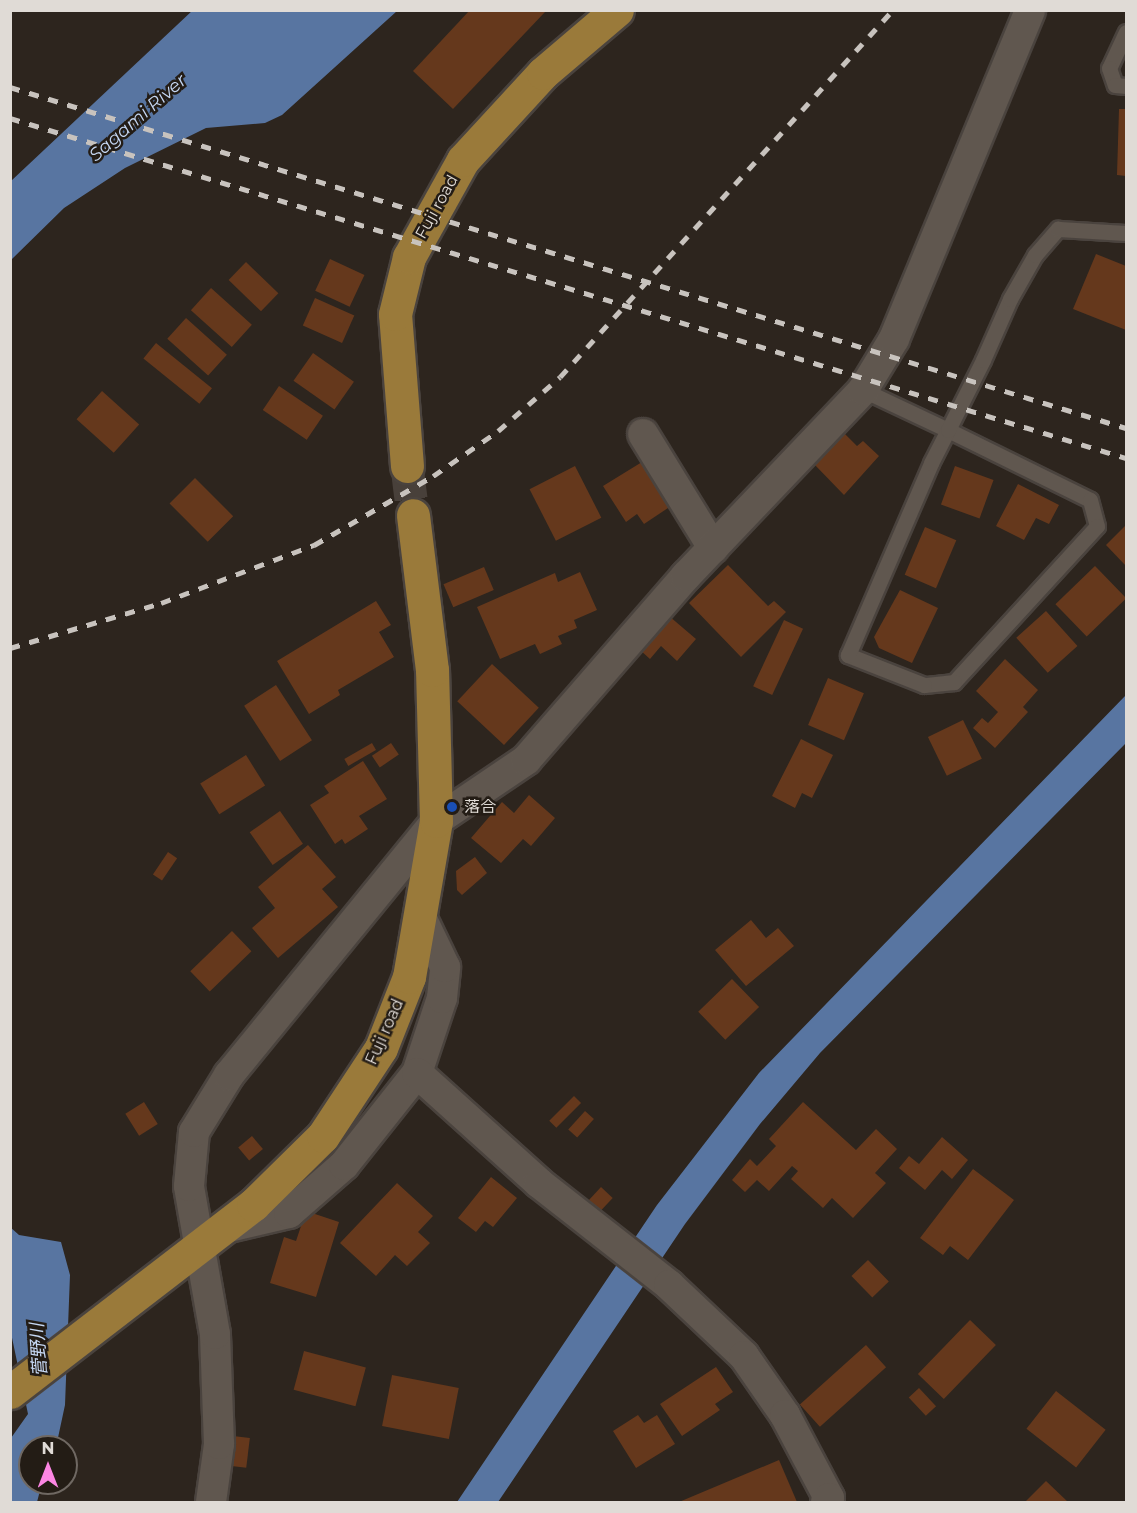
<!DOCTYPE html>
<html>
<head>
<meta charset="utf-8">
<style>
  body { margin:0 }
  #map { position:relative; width:1137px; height:1513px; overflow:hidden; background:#2d251e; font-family:Montserrat,"Noto Sans JP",sans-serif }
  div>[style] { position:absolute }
  .water>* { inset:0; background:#5875a1 }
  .building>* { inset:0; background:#65381c; transform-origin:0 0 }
  .trunk-tunnel>* { height:33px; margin-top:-16.5px; transform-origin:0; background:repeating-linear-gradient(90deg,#48403a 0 33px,transparent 0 49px) }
  .roads { filter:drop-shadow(2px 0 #4a433e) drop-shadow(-2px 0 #4a433e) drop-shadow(0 2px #4a433e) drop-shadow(0 -2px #4a433e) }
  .service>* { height:15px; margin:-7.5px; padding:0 7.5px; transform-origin:7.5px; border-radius:7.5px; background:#60574f }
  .minor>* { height:30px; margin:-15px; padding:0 15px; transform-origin:15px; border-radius:15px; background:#60574f }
  .trunk>* { height:33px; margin:-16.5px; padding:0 16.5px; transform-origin:16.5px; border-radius:16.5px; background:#9a7a3a }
  .rail>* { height:4.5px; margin-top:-2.25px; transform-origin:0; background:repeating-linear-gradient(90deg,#c8c3be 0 10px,transparent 0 20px) }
  .dots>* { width:16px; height:16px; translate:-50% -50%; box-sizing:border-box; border:3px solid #231c15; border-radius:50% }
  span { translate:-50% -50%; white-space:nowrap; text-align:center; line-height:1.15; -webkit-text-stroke:5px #231c15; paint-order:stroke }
  .street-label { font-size:16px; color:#e0dbd6 }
  .poi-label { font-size:16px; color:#e0dbd6 }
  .left { translate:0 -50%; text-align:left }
  .water-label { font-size:18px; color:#c5d7f3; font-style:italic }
  .frame { position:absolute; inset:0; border:12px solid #e0dbd6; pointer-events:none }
  .north { position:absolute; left:18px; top:1435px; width:60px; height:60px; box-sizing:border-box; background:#231c15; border:2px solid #6f6862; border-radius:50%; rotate:0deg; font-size:16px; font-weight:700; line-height:24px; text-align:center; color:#e0dbd6 }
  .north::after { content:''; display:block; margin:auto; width:21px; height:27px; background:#fc86e3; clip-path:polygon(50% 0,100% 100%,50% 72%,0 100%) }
</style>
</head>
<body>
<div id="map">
  <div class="water">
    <div style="clip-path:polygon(193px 10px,397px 11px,282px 115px,265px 123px,206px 128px,125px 168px,64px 208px,11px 260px,11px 181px)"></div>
    <div style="clip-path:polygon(1126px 695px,1126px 743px,820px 1053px,760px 1124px,685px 1224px,498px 1502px,457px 1502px,657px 1205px,759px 1073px)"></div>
    <div style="clip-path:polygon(10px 1227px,19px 1235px,61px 1242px,70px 1275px,65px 1405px,56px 1447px,30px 1447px,30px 1483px,42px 1483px,37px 1502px,11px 1502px,11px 1438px,28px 1414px,11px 1333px)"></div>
  </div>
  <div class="building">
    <div style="clip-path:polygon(470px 10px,545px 12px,453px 109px,413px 71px)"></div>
    <div style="clip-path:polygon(1119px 109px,1126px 109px,1126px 176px,1117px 175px)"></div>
    <div style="clip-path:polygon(1096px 254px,1126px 266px,1126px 330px,1073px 309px)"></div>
    <div style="left:330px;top:259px;width:38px;height:35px;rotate:25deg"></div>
    <div style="left:246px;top:262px;width:45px;height:25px;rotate:44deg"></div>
    <div style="left:211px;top:288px;width:55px;height:30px;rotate:42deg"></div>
    <div style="left:315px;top:298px;width:43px;height:30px;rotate:24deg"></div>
    <div style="left:186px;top:318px;width:55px;height:28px;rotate:42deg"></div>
    <div style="left:156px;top:343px;width:72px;height:20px;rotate:39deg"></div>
    <div style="left:313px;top:353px;width:50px;height:34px;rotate:35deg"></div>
    <div style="left:279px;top:386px;width:53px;height:29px;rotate:34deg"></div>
    <div style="left:102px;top:391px;width:50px;height:38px;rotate:42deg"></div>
    <div style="clip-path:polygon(845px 434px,857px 446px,863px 441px,879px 456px,844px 495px,813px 463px)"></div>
    <div style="clip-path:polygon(642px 462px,671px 506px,644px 524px,637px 514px,626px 522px,603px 486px)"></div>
    <div style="left:575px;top:466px;width:58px;height:51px;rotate:63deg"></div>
    <div style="left:955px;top:466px;width:41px;height:41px;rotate:20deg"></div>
    <div style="left:195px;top:478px;width:54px;height:36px;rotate:45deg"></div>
    <div style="clip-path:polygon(1018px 484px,1059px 505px,1049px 524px,1036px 518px,1024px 540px,996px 526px)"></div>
    <div style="clip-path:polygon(1126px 525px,1126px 566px,1106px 545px)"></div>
    <div style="left:925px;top:527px;width:34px;height:52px;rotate:23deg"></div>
    <div style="clip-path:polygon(728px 565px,768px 606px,774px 601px,786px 612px,741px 657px,689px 603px)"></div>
    <div style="left:1095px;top:566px;width:45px;height:55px;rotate:46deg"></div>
    <div style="left:484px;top:567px;width:25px;height:44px;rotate:67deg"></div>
    <div style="clip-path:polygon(580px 572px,597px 610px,574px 620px,577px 628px,558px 636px,562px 644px,540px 654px,535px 644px,500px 659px,477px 607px,555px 573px,558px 582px)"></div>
    <div style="clip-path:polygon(900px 590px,938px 608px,912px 663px,879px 648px,874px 637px)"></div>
    <div style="clip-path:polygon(376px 601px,391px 625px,379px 632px,394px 657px,338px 690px,340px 695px,309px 714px,277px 661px)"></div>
    <div style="left:1046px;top:611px;width:47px;height:40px;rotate:48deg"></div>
    <div style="clip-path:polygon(669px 616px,696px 639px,677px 661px,661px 646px,650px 659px,640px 650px)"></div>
    <div style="left:784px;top:620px;width:21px;height:73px;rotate:25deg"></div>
    <div style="clip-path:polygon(1005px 659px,1038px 690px,1023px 707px,1028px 712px,995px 748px,973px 728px,982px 718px,988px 723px,998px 712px,976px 691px)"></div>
    <div style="left:492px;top:664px;width:64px;height:51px;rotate:43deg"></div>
    <div style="left:828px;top:678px;width:39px;height:51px;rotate:23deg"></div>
    <div style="left:276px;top:685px;width:66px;height:38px;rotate:57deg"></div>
    <div style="left:963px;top:720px;width:43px;height:39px;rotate:64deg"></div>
    <div style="clip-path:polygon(801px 739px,833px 755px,812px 798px,802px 793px,795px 808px,772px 796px)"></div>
    <div style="left:372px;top:743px;width:8px;height:32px;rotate:60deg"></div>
    <div style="left:391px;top:743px;width:14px;height:23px;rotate:56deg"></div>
    <div style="left:246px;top:755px;width:36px;height:54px;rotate:58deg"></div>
    <div style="clip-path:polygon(363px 761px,387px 799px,359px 816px,368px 829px,345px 844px,342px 839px,335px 844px,310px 805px,329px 793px,324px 786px)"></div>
    <div style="clip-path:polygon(529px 795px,555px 818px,531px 846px,523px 839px,501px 863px,471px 838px,502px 802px,514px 813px)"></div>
    <div style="left:280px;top:811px;width:40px;height:37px;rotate:55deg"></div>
    <div style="clip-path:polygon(308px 845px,336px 877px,322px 889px,338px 907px,278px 958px,252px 928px,275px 908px,258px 887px)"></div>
    <div style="left:168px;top:852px;width:11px;height:27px;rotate:34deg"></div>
    <div style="clip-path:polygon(475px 857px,487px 873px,462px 895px,457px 890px,456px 871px)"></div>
    <div style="clip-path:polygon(751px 920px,766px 938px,778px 928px,794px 946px,746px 986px,715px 950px)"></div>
    <div style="left:232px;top:931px;width:28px;height:58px;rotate:46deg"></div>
    <div style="left:732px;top:979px;width:39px;height:47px;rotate:46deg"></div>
    <div style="left:574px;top:1096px;width:10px;height:35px;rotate:45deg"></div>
    <div style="left:144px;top:1102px;width:26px;height:22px;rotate:58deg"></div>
    <div style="clip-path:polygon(803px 1102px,856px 1150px,876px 1129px,897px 1149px,875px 1173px,886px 1183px,853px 1218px,832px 1198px,823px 1208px,791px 1179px,798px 1171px,792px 1166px,769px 1191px,757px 1180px,745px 1192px,732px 1180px,750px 1159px,757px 1166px,776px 1146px,769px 1139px)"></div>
    <div style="left:585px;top:1111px;width:12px;height:25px;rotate:42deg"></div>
    <div style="left:252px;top:1136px;width:17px;height:18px;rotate:50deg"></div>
    <div style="clip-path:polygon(942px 1137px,968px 1160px,952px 1179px,942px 1170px,925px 1190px,899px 1168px,909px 1156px,919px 1164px)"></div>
    <div style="clip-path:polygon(973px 1169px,1014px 1200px,968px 1260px,950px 1246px,943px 1255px,920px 1238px)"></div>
    <div style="clip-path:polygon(491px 1177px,517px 1198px,493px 1227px,485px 1221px,476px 1232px,458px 1218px)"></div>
    <div style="clip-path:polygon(397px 1183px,433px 1216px,418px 1232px,430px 1243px,407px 1266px,395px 1255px,376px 1276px,340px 1243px)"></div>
    <div style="left:601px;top:1187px;width:16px;height:20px;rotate:43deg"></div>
    <div style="clip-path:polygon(306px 1211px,339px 1222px,316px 1297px,270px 1283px,284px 1237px,296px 1241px)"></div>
    <div style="left:868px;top:1260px;width:30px;height:23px;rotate:46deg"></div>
    <div style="left:970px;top:1320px;width:36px;height:75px;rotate:44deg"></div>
    <div style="left:866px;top:1345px;width:30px;height:89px;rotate:48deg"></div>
    <div style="left:304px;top:1351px;width:64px;height:40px;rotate:15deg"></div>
    <div style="clip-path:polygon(716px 1367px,733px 1392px,715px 1404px,720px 1410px,682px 1436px,660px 1404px)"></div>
    <div style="left:392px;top:1375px;width:68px;height:52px;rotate:11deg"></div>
    <div style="left:919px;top:1388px;width:25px;height:14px;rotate:47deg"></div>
    <div style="left:1056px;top:1391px;width:63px;height:48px;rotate:38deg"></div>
    <div style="clip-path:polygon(638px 1415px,644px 1423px,657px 1415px,675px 1444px,636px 1468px,613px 1431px)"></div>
    <div style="left:233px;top:1436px;width:17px;height:30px;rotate:7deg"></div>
    <div style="clip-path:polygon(779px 1460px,797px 1502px,679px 1502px)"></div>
    <div style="clip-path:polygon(1046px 1481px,1068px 1502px,1025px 1502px)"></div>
  </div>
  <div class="trunk-tunnel">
    <div style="left:407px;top:466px;width:49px;rotate:83deg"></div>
  </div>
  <div class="roads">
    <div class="service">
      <div style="left:1126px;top:32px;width:40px;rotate:115deg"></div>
      <div style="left:1109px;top:68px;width:18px;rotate:71deg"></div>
      <div style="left:1115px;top:85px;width:11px;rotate:5deg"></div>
      <div style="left:863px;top:390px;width:94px;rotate:25.2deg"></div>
      <div style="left:948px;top:430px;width:158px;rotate:26.2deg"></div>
      <div style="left:1090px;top:500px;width:27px;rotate:75deg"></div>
      <div style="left:1097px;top:526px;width:212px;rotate:132.5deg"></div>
      <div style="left:954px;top:682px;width:30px;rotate:174deg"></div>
      <div style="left:924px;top:685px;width:82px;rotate:-158.5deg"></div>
      <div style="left:848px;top:655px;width:209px;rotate:-66.6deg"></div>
      <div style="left:931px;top:463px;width:37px;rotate:-63deg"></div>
      <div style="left:948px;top:430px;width:78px;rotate:-63.4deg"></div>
      <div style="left:983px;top:360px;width:67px;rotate:-66.1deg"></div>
      <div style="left:1010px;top:299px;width:51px;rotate:-60.4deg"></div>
      <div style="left:1035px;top:255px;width:35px;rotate:-49deg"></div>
      <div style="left:1058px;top:229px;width:68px;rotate:3.4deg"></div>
    </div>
    <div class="minor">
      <div style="left:643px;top:434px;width:134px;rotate:58.4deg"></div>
      <div style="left:417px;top:1073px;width:79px;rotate:-71.6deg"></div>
      <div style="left:442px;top:998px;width:31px;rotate:-84deg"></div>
      <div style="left:445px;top:967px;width:55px;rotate:-115.6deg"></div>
      <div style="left:225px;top:1228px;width:66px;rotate:-13.2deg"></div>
      <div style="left:289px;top:1213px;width:73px;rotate:-41.1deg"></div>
      <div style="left:344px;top:1165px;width:117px;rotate:-51.6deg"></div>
      <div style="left:417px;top:1073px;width:164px;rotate:42deg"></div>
      <div style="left:539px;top:1183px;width:165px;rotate:38.1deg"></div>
      <div style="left:669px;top:1285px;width:103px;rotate:43.4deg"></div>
      <div style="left:744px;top:1356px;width:72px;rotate:55.2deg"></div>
      <div style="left:785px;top:1415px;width:94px;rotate:62.1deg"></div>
      <div style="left:829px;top:1498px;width:5px;rotate:127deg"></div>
      <div style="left:211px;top:1502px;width:59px;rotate:-82.1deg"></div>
      <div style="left:219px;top:1444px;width:110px;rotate:-92.1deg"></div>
      <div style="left:215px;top:1334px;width:150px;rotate:-100deg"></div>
      <div style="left:189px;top:1186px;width:54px;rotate:-84.7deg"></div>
      <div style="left:194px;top:1132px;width:67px;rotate:-58.4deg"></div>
      <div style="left:229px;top:1075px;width:328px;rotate:-50.8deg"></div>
      <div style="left:436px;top:821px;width:109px;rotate:-34.1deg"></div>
      <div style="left:526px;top:760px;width:244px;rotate:-49deg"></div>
      <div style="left:686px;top:576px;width:257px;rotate:-46.4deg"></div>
      <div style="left:863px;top:390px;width:60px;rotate:-58.7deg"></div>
      <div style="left:894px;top:339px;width:356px;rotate:-67.5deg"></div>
    </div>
    <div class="trunk">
      <div style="left:407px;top:466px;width:152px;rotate:-94.5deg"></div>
      <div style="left:395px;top:314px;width:59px;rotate:-76.2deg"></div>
      <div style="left:409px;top:257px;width:111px;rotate:-60.9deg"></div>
      <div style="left:463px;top:160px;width:118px;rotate:-47.4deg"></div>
      <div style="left:543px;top:73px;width:97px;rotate:-40.4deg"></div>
      <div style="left:10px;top:1392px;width:307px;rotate:-37.6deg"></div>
      <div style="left:253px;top:1205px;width:98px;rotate:-44.6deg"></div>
      <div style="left:323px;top:1136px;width:105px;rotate:-56.6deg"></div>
      <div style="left:381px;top:1048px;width:76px;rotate:-68.5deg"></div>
      <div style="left:409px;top:977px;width:158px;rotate:-80.2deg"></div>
      <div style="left:436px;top:821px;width:151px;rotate:-91.5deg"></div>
      <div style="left:432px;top:670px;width:156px;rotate:-97deg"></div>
    </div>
  </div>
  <div class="rail">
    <div style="left:10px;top:87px;width:1167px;rotate:16.99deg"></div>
    <div style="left:10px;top:118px;width:1167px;rotate:16.94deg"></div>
    <div style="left:10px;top:648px;width:158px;rotate:-16.6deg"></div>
    <div style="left:161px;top:603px;width:164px;rotate:-20.8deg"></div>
    <div style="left:314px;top:545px;width:138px;rotate:-30.1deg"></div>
    <div style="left:433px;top:476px;width:79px;rotate:-34.7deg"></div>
    <div style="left:498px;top:431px;width:82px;rotate:-41.1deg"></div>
    <div style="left:560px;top:377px;width:496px;rotate:-47.8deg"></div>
  </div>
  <div class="dots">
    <div style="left:452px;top:807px;background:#1a4fb4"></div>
  </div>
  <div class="street-label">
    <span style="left:437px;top:207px;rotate:-61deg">Fuji road</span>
    <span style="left:385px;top:1032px;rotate:-66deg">Fuji road</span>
  </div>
  <div class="poi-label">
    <span class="left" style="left:464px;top:807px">落合</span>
  </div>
  <div class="water-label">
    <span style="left:138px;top:118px;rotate:-41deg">Sagami River</span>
    <span style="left:39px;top:1350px;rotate:-94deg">菅野川</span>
  </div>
  <div class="frame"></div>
  <div class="north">N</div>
</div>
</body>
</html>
